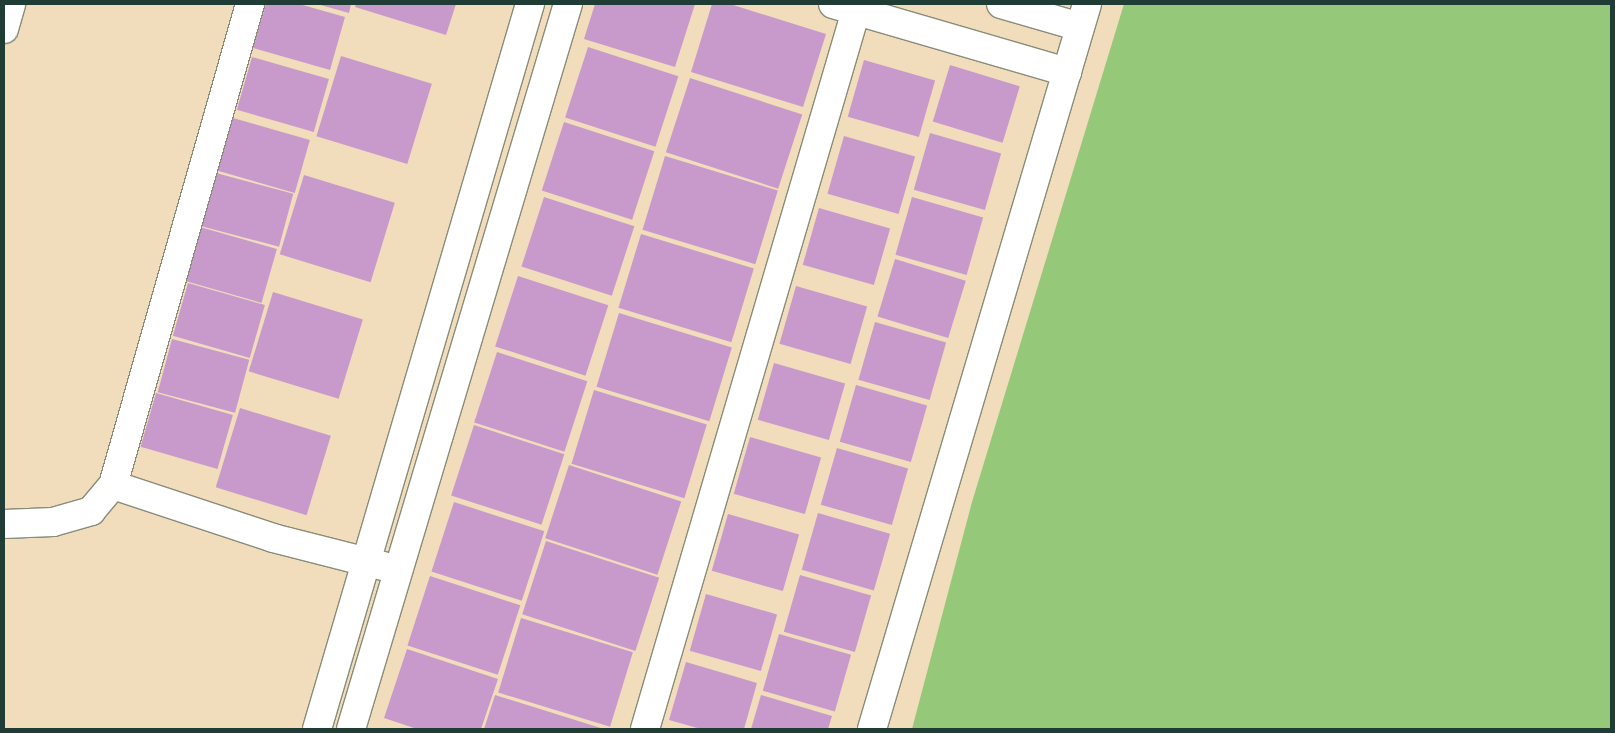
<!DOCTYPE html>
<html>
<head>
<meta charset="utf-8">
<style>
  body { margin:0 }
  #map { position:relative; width:1615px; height:733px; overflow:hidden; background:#f1dcbc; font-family:Pangolin,sans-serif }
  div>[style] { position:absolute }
  .green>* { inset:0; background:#95c878 }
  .building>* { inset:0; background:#c89acc; transform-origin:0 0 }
  .roads { filter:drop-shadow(1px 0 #888c78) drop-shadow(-1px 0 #888c78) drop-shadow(0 1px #888c78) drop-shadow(0 -1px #888c78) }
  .minor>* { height:28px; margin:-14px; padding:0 14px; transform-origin:14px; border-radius:14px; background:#fff }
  span { translate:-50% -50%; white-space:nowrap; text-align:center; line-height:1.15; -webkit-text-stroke:5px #f7f3e8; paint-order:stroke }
  .frame { position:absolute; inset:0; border:5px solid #1f3d34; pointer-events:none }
</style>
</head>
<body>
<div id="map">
  <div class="green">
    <div style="clip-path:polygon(1124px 4px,1611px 4px,1611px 729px,912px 729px,972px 502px)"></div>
  </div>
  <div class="building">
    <div style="clip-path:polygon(266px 4px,299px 4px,345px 17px,330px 70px,253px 48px)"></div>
    <div style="clip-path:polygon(317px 4px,351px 4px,349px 13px)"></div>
    <div style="clip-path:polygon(356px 4px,456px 4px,446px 35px,355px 7px)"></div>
    <div style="clip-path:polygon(595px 4px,695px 4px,675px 67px,584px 39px)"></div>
    <div style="clip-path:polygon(712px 4px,730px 4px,826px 34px,803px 107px,691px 72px)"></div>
    <div style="left:588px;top:47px;width:95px;height:74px;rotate:18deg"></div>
    <div style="left:341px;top:56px;width:95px;height:84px;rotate:17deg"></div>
    <div style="left:252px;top:57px;width:80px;height:55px;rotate:16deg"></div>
    <div style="left:864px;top:60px;width:74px;height:59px;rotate:16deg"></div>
    <div style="left:950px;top:65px;width:73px;height:59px;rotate:17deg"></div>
    <div style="left:690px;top:78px;width:118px;height:78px;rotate:18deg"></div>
    <div style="left:233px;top:118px;width:80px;height:55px;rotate:16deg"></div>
    <div style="left:564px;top:122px;width:95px;height:72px;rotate:18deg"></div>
    <div style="left:930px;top:133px;width:74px;height:59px;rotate:16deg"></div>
    <div style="left:844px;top:136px;width:74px;height:60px;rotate:16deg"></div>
    <div style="left:665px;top:156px;width:118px;height:77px;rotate:17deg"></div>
    <div style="left:216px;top:173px;width:80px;height:55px;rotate:15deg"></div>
    <div style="left:304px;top:175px;width:95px;height:83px;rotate:17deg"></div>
    <div style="left:544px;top:197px;width:95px;height:73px;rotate:18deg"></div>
    <div style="left:912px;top:197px;width:74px;height:60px;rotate:16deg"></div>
    <div style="left:819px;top:208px;width:74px;height:59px;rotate:16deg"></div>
    <div style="left:200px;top:227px;width:80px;height:56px;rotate:16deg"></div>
    <div style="left:641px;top:234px;width:118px;height:77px;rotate:17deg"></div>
    <div style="left:895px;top:259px;width:74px;height:60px;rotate:17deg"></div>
    <div style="left:518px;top:276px;width:95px;height:74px;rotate:18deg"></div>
    <div style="left:188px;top:283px;width:80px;height:55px;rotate:16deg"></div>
    <div style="left:796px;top:286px;width:74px;height:60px;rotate:16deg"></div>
    <div style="left:273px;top:292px;width:94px;height:83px;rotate:17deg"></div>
    <div style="left:619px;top:313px;width:118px;height:77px;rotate:17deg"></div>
    <div style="left:875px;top:322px;width:74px;height:60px;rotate:16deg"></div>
    <div style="left:172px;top:339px;width:80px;height:55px;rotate:15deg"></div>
    <div style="left:497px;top:352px;width:95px;height:74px;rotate:18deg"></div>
    <div style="left:774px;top:363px;width:74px;height:59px;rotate:16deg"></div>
    <div style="left:856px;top:385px;width:74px;height:59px;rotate:16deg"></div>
    <div style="left:594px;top:390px;width:118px;height:77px;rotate:17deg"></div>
    <div style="left:156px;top:393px;width:80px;height:56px;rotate:16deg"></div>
    <div style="left:240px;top:408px;width:95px;height:83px;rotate:17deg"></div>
    <div style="left:474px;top:425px;width:95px;height:74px;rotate:18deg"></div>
    <div style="left:750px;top:437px;width:74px;height:59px;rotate:16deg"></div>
    <div style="left:837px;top:448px;width:74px;height:59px;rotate:16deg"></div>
    <div style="left:569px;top:465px;width:118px;height:77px;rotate:18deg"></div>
    <div style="left:454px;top:502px;width:95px;height:73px;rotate:18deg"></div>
    <div style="left:818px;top:513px;width:75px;height:59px;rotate:16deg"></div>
    <div style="left:728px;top:514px;width:74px;height:59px;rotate:16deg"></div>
    <div style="left:546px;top:541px;width:119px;height:77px;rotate:18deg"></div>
    <div style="left:800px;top:575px;width:74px;height:59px;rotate:16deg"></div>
    <div style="left:430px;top:576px;width:95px;height:73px;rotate:18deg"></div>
    <div style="left:706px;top:594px;width:74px;height:59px;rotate:16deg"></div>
    <div style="left:521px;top:618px;width:117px;height:78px;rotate:17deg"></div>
    <div style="left:779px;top:634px;width:75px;height:59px;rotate:16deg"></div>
    <div style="clip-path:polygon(407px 649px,498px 679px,481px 729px,417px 729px,384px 718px)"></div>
    <div style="clip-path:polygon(686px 662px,757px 683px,744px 729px,701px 729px,669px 720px)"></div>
    <div style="clip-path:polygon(495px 695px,604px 729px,484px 729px)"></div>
    <div style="clip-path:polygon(761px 695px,832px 716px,828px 729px,751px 729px)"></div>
  </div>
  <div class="roads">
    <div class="minor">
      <div style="left:833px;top:4px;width:244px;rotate:16.2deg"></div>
      <div style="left:1001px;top:4px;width:82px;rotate:16.2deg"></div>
      <div style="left:4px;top:29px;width:26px;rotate:-74deg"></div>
      <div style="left:113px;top:485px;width:169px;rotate:18.3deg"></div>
      <div style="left:273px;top:538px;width:114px;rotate:14.3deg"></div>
      <div style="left:4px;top:524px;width:49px;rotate:-2.3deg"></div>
      <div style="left:53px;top:522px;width:40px;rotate:-16deg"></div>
      <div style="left:91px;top:511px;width:34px;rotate:-50deg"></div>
      <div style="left:113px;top:485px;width:500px;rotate:-74.1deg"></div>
      <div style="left:317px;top:729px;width:756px;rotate:-73.63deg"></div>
      <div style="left:351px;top:729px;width:757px;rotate:-73.34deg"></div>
      <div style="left:645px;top:729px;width:756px;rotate:-73.63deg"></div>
      <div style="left:872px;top:729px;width:756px;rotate:-73.48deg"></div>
    </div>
  </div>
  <div class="frame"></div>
</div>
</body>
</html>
